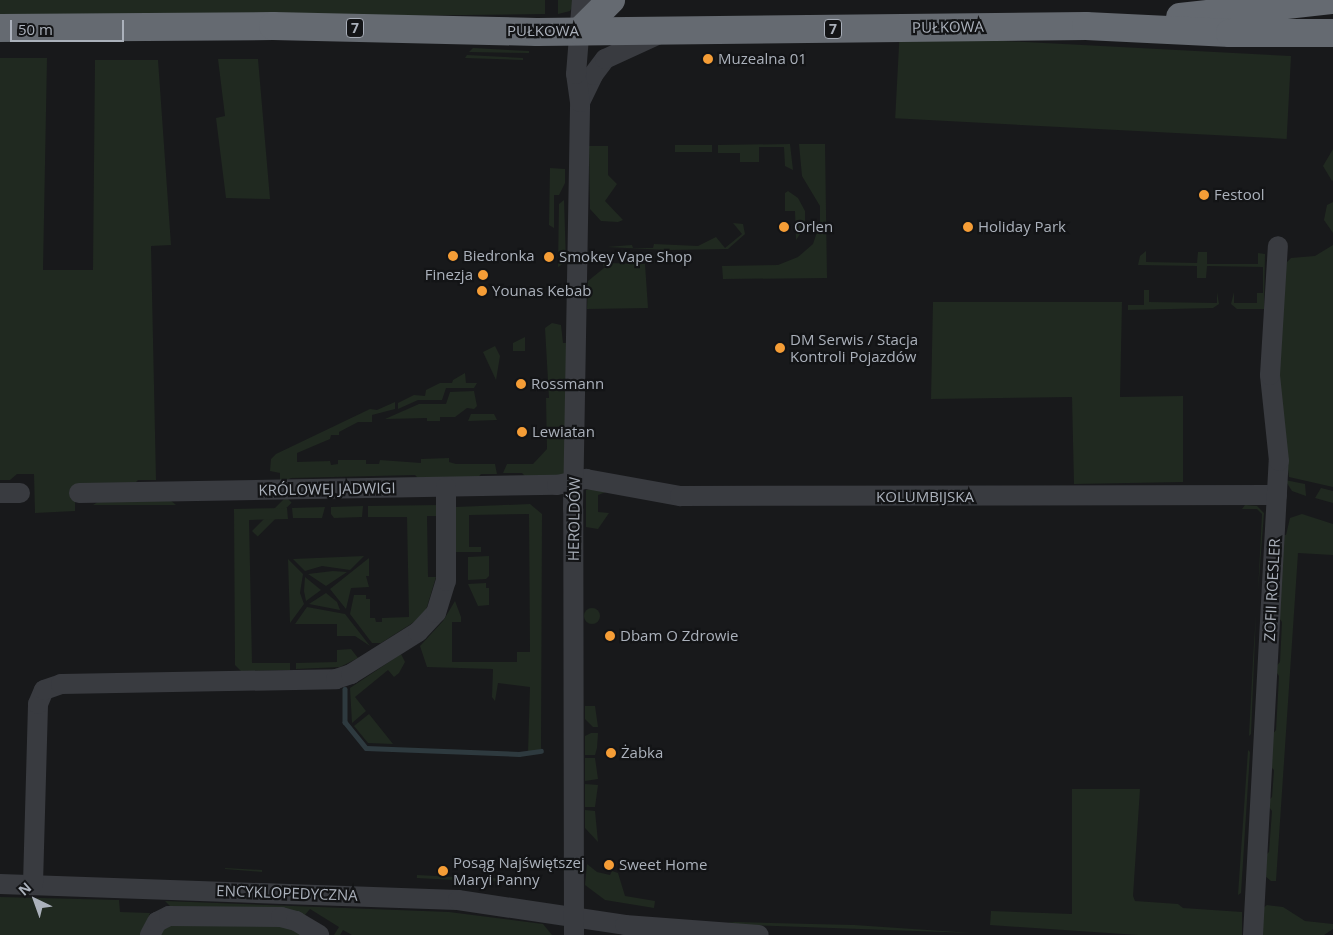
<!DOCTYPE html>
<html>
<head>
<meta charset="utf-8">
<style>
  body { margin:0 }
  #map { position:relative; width:1333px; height:935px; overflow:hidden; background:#18191b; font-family:"Open Sans",sans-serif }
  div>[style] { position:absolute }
  .green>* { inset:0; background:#202920; transform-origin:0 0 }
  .round { border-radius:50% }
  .stream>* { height:4.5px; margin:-2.25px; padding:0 2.25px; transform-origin:2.25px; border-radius:2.25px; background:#2e3a3f }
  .minor>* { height:20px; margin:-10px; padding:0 10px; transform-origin:10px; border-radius:10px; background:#393b40 }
  .highway>* { height:28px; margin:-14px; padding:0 14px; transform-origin:14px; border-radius:14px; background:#656a71 }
  .dots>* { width:14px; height:14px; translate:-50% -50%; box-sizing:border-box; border:2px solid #131416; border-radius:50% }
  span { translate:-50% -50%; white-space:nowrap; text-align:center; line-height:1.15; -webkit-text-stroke:4.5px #131416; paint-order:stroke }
  .shield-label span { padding:1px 4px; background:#131416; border:1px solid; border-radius:4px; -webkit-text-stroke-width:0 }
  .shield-label { font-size:14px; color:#abb1bb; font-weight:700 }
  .street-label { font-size:15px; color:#abb1bb }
  .poi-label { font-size:15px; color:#abb1bb }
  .left { translate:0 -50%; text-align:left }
  .right { translate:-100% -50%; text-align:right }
  .north { position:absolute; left:10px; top:875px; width:50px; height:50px; -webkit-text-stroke:4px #131416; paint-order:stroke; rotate:318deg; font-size:14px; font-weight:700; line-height:20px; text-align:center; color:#abb1bb }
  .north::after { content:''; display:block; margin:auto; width:18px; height:22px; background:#abb1bb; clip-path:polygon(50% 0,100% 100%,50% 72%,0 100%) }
  .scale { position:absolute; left:10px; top:20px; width:114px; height:22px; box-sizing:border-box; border:2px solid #abb1bb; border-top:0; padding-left:6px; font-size:15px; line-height:18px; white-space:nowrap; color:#abb1bb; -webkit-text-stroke:4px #131416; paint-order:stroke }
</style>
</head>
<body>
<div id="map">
  <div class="green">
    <div style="clip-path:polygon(0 0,545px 0,545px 14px,0 20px)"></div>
    <div style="clip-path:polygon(558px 0,576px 0,570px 11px,558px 14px)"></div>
    <div style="clip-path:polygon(473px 48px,529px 51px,529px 53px,469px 52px)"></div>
    <div style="clip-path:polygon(467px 55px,523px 58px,523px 60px,465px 58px)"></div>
    <div style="left:1291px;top:56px;width:83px;height:392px;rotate:93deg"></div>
    <div style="clip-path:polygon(0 58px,47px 58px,43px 270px,93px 270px,95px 60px,158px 60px,171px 245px,151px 246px,156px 480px,138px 480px,133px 485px,75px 494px,75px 511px,35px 513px,34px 474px,17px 474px,10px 480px,0 480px)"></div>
    <div style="clip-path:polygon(218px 59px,258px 59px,270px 199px,226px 198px,216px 118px,225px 116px)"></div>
    <div style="clip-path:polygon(790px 144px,793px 170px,785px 166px,784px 147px,759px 147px,759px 162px,740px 162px,740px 153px,718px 153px,718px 145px)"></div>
    <div style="clip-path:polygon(799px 144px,825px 144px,827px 278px,723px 279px,722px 266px,778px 265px,798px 257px,813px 244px,820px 223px,820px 206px,802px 176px)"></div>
    <div style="left:675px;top:145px;width:37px;height:7px"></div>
    <div style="clip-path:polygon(589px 146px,608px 146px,608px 175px,617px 184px,605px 201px,623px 220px,618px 222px,601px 221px,590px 209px)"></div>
    <div style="clip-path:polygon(1333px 149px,1333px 180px,1332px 181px,1323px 166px)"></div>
    <div style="clip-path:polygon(550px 168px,565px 169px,565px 183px,559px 195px,554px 195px,554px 228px,549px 225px)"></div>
    <div style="clip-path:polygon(788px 191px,798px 198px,805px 211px,805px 227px,796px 240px,795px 211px,785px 211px,785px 193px)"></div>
    <div style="clip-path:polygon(564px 200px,566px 262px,558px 267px,559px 204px)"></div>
    <div style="clip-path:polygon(1333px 202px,1333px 233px,1324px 220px,1327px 205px)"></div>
    <div style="clip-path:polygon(733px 223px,743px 224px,745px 234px,728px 249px,667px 250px,607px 247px,632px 245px,633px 248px,653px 248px,654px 244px,698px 246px,716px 237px,725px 248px,742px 234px)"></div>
    <div style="clip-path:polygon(1333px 245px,1333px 487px,1289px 477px,1278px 398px,1284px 265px,1291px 258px,1315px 256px)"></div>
    <div style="clip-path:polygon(1146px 251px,1146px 262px,1197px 263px,1198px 252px,1207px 252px,1207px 264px,1258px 264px,1258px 253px,1265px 254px,1264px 309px,1237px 309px,1231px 304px,1234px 292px,1234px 303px,1257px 303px,1257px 293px,1263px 293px,1263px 267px,1207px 266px,1206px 278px,1197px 278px,1197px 266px,1138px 265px,1140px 256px)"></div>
    <div style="clip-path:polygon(608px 263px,645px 264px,648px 308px,587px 309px,588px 281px,604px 268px,603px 264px)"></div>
    <div style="clip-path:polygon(1144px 290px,1149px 290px,1149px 302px,1217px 303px,1217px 292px,1219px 304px,1213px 308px,1128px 310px,1128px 305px,1144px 305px)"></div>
    <div style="clip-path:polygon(933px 302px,1122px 302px,1120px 397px,1183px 396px,1183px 482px,1074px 484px,1072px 397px,931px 399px)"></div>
    <div style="clip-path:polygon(552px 323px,561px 325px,563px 343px,569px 343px,565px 475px,528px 479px,522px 473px,503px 473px,507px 464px,533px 464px,547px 449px,546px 398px,549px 398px,545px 328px)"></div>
    <div style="clip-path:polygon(525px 337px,525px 351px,513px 351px,513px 343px)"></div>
    <div style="clip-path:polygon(495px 346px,500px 356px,496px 380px,483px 352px)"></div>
    <div style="clip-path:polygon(465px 373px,466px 383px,477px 383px,474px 388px,446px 388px,442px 400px,418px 400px,398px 409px,398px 403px,414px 395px,425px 396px,426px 390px,440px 383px,452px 383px,453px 380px)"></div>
    <div style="clip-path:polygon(474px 391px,477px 406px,474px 409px,467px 408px,455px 417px,440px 417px,440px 421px,427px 421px,427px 418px,385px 419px,419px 404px,446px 404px,450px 392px)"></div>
    <div style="clip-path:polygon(395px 402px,395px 409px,372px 415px,372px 422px,358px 422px,339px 432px,339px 435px,331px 435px,330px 439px,297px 453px,297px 462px,330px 461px,331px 465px,338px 464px,338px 460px,366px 460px,366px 464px,379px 464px,380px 460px,421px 463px,421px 459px,449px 458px,449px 462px,456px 464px,495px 464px,497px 474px,481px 474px,476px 480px,421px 481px,415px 475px,291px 478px,280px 483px,280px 473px,270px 471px,271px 459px,276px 454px,370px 409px,377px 410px)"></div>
    <div style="clip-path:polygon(494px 414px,497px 420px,468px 421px,471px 414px)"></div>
    <div style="clip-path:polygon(1285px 480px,1305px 484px,1306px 496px,1292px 491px)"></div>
    <div style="clip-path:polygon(1321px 488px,1333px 491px,1333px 503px,1315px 498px)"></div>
    <div style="clip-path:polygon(591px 489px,606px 492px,598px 495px,598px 512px,609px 513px,598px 529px,586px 527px,586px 490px)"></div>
    <div style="left:286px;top:497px;width:8px;height:48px;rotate:45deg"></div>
    <div style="clip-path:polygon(169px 499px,176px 505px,93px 505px,101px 500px)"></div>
    <div style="clip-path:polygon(530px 504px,542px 514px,541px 750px,528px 753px,530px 687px,498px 683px,495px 701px,492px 697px,493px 669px,427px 667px,420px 646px,443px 621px,455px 601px,461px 617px,461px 622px,452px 622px,452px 662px,517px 662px,517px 652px,530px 652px,529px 514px,469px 515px,469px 547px,481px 547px,481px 552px,456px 552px,456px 507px)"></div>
    <div style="clip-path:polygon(440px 505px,436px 516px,427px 516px,428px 577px,436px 577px,426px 610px,414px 622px,381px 643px,372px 643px,350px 614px,354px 595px,366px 595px,366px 599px,370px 599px,370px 618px,375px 618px,376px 622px,382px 622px,382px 618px,409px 617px,407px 517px,368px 517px,368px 506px)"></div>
    <div style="clip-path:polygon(1245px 505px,1257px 506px,1264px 513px,1258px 592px,1262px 514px,1257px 509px,1242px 509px)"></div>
    <div style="clip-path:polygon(363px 506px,362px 517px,334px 518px,331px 514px,331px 507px)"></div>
    <div style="clip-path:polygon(325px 507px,322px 518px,293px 518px,292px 508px)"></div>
    <div style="clip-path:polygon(287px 508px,288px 519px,249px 520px,252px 663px,290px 663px,290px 670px,241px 671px,235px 665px,234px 509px)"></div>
    <div style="clip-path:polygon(1302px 514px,1333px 524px,1333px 555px,1298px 553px,1276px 881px,1271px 881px,1265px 876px,1263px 858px,1269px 852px,1272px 811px,1266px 803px,1272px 797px,1274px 770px,1268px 764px,1270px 737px,1276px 730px,1279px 676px,1274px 669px,1280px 662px,1282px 622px,1277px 615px,1282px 535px,1286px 535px,1290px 518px)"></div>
    <div style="clip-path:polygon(364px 556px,350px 570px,322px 566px,305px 571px,293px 559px)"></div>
    <div style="clip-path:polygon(489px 556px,489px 576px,486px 579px,468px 580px,468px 557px)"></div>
    <div style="clip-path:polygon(369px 558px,369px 576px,366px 576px,369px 587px,351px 588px,346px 609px,330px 589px)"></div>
    <div style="clip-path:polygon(288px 559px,303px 574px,300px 593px,304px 604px,290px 623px)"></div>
    <div style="clip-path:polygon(333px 571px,347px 572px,326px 586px,308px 574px)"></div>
    <div style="clip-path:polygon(305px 577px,321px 590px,306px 601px,304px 591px)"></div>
    <div style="clip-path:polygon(486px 583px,486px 588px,489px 588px,489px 605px,478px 606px,468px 584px)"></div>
    <div style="clip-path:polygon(326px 593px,337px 602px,340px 610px,309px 604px)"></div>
    <div style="clip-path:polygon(307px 607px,345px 614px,370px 646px,355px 636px,337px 636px,337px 624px,295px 624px)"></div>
    <div class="round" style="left:584px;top:608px;width:16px;height:16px"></div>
    <div style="clip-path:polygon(1256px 613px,1251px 734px,1249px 736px,1253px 660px)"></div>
    <div style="clip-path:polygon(351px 649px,358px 658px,340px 667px,296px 669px,296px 663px,337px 662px,337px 650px)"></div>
    <div style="clip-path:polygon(401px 654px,405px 662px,399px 673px,394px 677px,388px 670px,355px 697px,366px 711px,352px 723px,350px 688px)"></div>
    <div style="clip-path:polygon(585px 706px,595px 706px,598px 727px,593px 727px,585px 719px)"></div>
    <div style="clip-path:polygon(369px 714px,393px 744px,368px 743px,354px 726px)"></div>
    <div style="clip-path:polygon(591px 733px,598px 733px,597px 748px,595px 755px,585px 755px,585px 736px)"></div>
    <div style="clip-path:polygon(1248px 750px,1250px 752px,1241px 893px,1238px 895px)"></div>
    <div style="clip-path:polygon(585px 758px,595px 758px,598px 779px,585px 781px)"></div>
    <div style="clip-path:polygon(585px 784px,598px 785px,595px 807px,585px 807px)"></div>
    <div style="clip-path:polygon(1072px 789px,1140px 789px,1133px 896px,1135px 901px,1178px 904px,1183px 908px,1242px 912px,1242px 935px,1138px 935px,990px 925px,991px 911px,1072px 914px)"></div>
    <div style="clip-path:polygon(585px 810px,595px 811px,598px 842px,585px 828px)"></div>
    <div style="clip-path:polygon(587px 864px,597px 872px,610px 875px,612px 871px,618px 873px,625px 896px,655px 901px,654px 908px,605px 900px,585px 885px)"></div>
    <div style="clip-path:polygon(225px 869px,225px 868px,262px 870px,262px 872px)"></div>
    <div style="left:417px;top:875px;width:67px;height:3px;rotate:3deg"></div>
    <div style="clip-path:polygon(492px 878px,516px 879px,515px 884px,492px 881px)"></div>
    <div style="clip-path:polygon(0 897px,119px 900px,120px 912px,150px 913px,142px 935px,0 935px)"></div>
    <div style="clip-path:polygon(165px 901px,449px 912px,543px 924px,552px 935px,352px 935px,343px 930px,340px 935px,334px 935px,339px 927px,310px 909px,304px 916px,170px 906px)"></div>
    <div style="clip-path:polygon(1267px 905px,1283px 907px,1305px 921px,1333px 924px,1333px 929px,1324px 935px,1260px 935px,1263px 908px)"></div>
    <div style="clip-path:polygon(735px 922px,854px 925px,972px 933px,720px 924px)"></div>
    <div style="clip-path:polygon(277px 924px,307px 935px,157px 935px,167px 926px)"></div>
  </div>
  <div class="stream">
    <div style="left:345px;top:689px;width:33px;rotate:90deg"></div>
    <div style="left:345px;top:722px;width:33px;rotate:51deg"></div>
    <div style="left:366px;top:748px;width:153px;rotate:2.2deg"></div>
    <div style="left:519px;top:754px;width:22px;rotate:-8deg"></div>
  </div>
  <div class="minor">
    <div style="left:580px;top:102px;width:30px;rotate:-64deg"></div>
    <div style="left:593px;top:75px;width:20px;rotate:-53deg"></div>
    <div style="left:605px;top:59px;width:57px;rotate:-24.8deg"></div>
    <div style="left:0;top:493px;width:20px"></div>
    <div style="left:79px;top:493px;width:478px;rotate:-1deg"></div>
    <div style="left:557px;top:485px;width:30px;rotate:-12deg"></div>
    <div style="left:586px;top:479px;width:96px;rotate:10.3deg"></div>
    <div style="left:680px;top:496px;width:597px;rotate:-0.1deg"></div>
    <div style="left:0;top:884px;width:458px;rotate:2deg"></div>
    <div style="left:458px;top:900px;width:169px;rotate:8.5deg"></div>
    <div style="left:625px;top:925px;width:134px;rotate:4.3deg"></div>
    <div style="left:33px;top:884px;width:180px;rotate:-88.4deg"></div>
    <div style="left:38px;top:704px;width:15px;rotate:-67deg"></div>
    <div style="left:44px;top:690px;width:18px;rotate:-19deg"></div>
    <div style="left:61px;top:684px;width:275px;rotate:-1deg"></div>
    <div style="left:336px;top:679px;width:16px;rotate:-18deg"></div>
    <div style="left:351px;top:674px;width:79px;rotate:-32.1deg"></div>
    <div style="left:418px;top:632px;width:26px;rotate:-47deg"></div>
    <div style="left:436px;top:613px;width:34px;rotate:-73deg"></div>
    <div style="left:446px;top:581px;width:94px;rotate:-90deg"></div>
    <div style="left:150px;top:935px;width:15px;rotate:-62deg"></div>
    <div style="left:157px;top:922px;width:13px;rotate:-27deg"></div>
    <div style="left:169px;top:916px;width:112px;rotate:0.5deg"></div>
    <div style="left:281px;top:917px;width:16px;rotate:15deg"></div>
    <div style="left:296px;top:921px;width:27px;rotate:31deg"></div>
    <div style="left:574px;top:935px;width:426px;rotate:-90.1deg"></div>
    <div style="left:573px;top:509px;width:407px;rotate:-89deg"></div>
    <div style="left:580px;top:102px;width:28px;rotate:-98deg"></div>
    <div style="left:576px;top:74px;width:74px;rotate:-85.4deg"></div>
    <div style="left:1253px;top:935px;width:475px;rotate:-86.9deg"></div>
    <div style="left:1279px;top:461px;width:86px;rotate:-96deg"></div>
    <div style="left:1270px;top:375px;width:129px;rotate:-86.5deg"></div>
  </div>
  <div class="highway">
    <div style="left:1180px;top:17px;width:152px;rotate:-6.4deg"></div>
    <div style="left:0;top:28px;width:273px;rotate:-0.4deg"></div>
    <div style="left:273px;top:26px;width:264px;rotate:1.3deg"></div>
    <div style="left:537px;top:32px;width:549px;rotate:-0.63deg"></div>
    <div style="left:1086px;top:26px;width:144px;rotate:2.8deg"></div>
    <div style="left:1230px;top:33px;width:103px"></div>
    <div style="left:580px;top:31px;width:44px;rotate:-45deg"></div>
  </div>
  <div class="dots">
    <div style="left:708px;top:59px;background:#f59d36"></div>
    <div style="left:1204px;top:195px;background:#f59d36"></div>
    <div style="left:784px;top:227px;background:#f59d36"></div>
    <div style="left:968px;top:227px;background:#f59d36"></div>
    <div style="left:453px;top:256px;background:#f59d36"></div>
    <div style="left:549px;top:257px;background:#f59d36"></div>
    <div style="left:483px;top:275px;background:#f59d36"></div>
    <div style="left:482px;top:291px;background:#f59d36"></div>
    <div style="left:780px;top:348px;background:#f59d36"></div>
    <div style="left:521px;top:384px;background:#f59d36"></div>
    <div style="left:522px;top:432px;background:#f59d36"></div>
    <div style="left:610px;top:636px;background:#f59d36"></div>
    <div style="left:611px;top:753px;background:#f59d36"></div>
    <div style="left:609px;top:865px;background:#f59d36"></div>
    <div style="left:443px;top:871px;background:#f59d36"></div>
  </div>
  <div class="shield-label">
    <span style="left:355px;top:28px">7</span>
    <span style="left:833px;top:29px">7</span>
  </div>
  <div class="street-label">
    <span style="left:948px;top:27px;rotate:-1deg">PUŁKOWA</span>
    <span style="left:543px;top:31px">PUŁKOWA</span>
    <span style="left:327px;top:489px;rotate:-1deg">KRÓLOWEJ JADWIGI</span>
    <span style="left:925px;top:497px">KOLUMBIJSKA</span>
    <span style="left:574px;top:519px;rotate:-89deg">HEROLDÓW</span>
    <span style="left:1272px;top:590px;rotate:-87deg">ZOFII ROESLER</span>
    <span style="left:287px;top:893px;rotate:2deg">ENCYKLOPEDYCZNA</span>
  </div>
  <div class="poi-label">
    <span class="left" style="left:718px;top:59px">Muzealna 01</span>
    <span class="left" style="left:1214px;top:195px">Festool</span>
    <span class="left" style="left:794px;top:227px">Orlen</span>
    <span class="left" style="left:978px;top:227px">Holiday Park</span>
    <span class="left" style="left:463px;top:256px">Biedronka</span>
    <span class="left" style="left:559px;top:257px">Smokey Vape Shop</span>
    <span class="right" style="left:473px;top:275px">Finezja</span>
    <span class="left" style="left:492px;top:291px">Younas Kebab</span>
    <span class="left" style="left:790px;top:348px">DM Serwis / Stacja<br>Kontroli Pojazdów</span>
    <span class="left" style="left:531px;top:384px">Rossmann</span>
    <span class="left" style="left:532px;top:432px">Lewiatan</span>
    <span class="left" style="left:620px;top:636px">Dbam O Zdrowie</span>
    <span class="left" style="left:621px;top:753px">Żabka</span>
    <span class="left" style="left:453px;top:871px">Posąg Najświętszej<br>Maryi Panny</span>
    <span class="left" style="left:619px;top:865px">Sweet Home</span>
  </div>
  <div class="north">N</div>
  <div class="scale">50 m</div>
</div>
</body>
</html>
